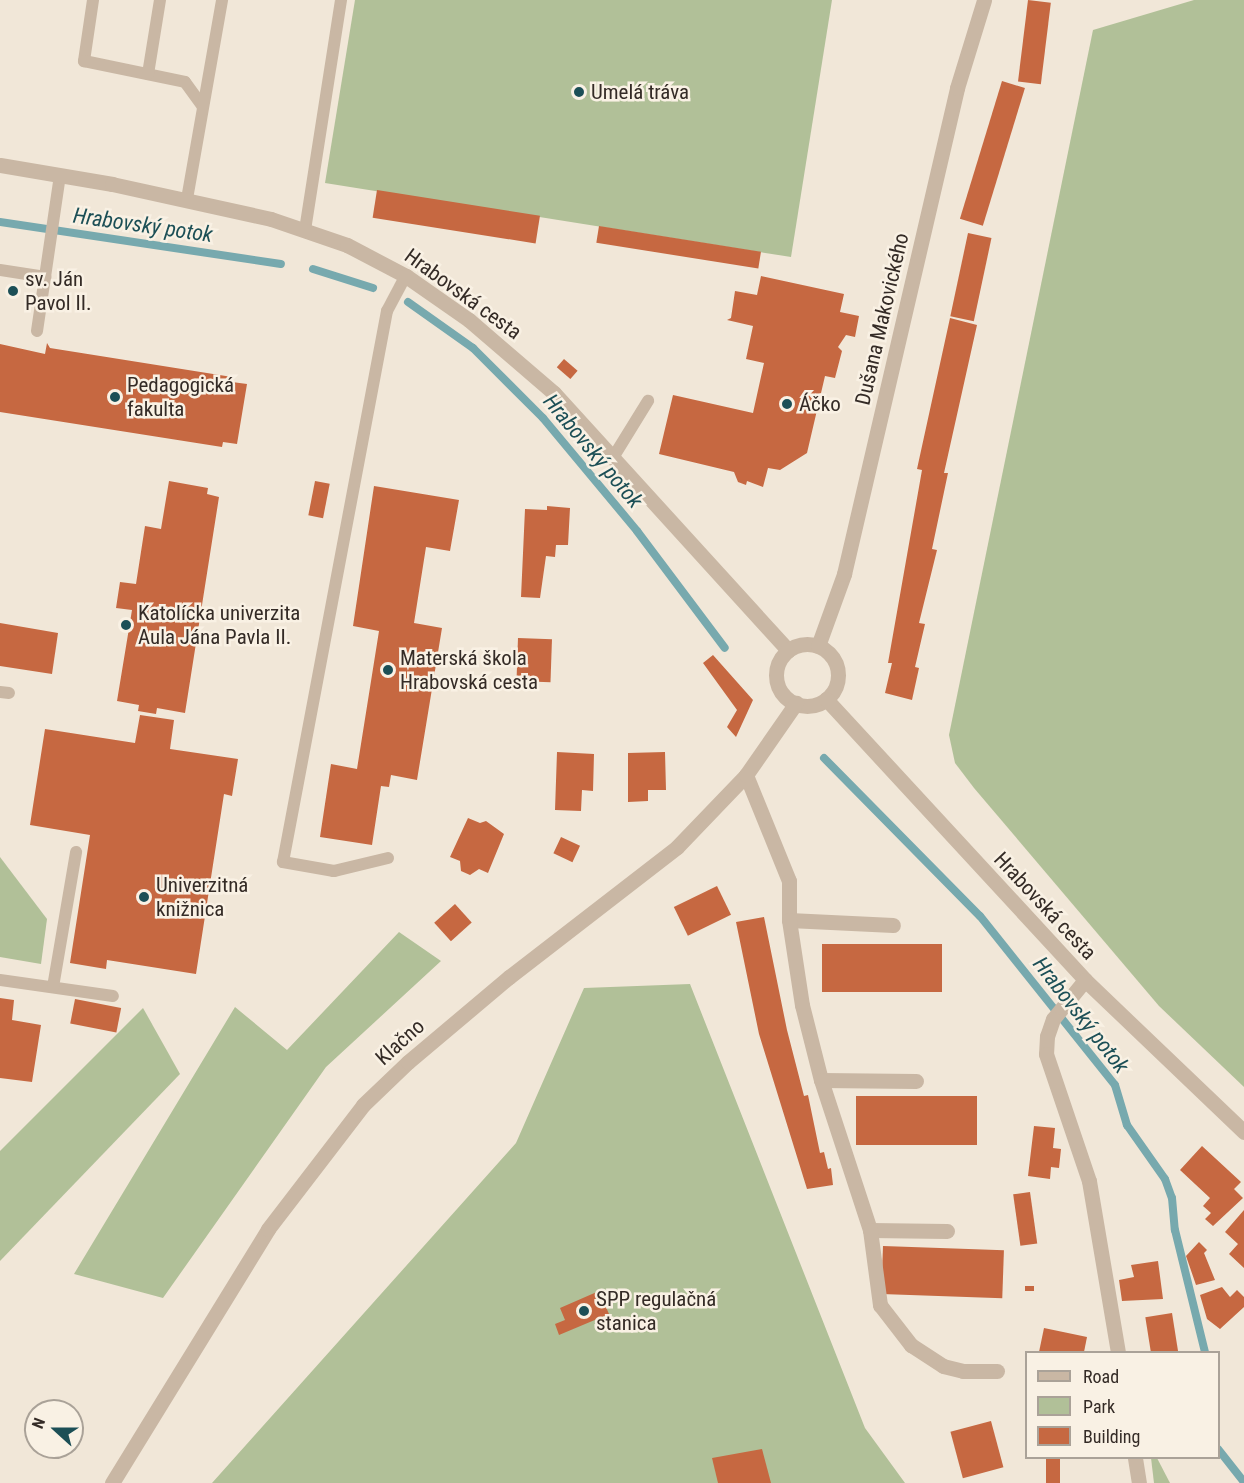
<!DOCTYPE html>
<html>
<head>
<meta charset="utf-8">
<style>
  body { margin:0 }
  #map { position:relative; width:1244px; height:1483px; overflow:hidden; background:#f1e7d8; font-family:"Roboto Condensed",sans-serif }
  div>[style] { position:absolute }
  .green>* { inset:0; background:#b1c098 }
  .stream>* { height:8px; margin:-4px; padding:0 4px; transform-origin:4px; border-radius:4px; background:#77a9ae }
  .building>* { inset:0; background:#c66841; transform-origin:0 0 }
  .service>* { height:12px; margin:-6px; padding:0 6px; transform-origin:6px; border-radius:6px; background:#c9b7a4 }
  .minor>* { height:15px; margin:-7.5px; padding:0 7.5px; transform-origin:7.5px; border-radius:7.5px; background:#c9b7a4 }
  .minor>.ring { margin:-7.5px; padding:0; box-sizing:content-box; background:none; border:15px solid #c9b7a4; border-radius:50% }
  .dots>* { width:16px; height:16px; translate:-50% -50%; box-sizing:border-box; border:3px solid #f9f1e4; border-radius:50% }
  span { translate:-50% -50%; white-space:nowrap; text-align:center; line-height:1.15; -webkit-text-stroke:5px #f9f1e4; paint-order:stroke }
  .poi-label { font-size:21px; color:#342b26 }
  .left { translate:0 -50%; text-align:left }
  .street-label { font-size:21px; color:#342b26 }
  .water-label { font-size:22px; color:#1c4f56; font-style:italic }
  .legend { position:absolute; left:1025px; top:1351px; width:195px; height:108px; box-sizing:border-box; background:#f9f1e4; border:2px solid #aaa298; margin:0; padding:8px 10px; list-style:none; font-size:18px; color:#342b26 }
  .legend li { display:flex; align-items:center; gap:12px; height:30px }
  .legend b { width:30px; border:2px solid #aaa298 }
  .north { position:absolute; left:24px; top:1399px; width:60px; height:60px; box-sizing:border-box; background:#f9f1e4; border:2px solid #aaa298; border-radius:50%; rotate:291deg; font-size:16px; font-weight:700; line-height:24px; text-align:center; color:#342b26 }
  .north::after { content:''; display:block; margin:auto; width:21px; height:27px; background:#1c4f56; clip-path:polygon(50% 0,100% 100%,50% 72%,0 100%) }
</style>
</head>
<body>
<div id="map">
  <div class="green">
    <div style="clip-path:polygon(355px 0,832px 0,791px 257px,325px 183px)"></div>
    <div style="clip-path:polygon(1194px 0,1244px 0,1244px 1087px,1159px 1006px,974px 788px,955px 763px,949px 735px,1093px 30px)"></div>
    <div style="clip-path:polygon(0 857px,47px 919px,41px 964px,0 957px)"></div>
    <div style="clip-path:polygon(399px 932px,441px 961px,326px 1067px,163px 1298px,74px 1274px,235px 1007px,287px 1050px)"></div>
    <div style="clip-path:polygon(690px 984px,865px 1428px,905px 1483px,212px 1483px,516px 1143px,584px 988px)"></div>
    <div style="clip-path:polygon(143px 1008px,180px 1074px,0 1261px,0 1151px)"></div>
    <div style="clip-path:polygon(1151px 1458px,1157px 1458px,1170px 1483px,1154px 1483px)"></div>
  </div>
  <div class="stream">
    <div style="left:0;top:222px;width:284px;rotate:8.5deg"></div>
    <div style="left:313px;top:269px;width:63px;rotate:17.6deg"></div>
    <div style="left:408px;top:302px;width:80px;rotate:35.3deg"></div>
    <div style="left:473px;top:348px;width:99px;rotate:45deg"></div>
    <div style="left:543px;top:418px;width:147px;rotate:50.2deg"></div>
    <div style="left:637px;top:531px;width:146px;rotate:53.1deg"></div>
    <div style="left:824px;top:758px;width:222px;rotate:45.4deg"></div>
    <div style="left:980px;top:916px;width:216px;rotate:51.4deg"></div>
    <div style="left:1115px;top:1085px;width:42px;rotate:73.3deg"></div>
    <div style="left:1127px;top:1125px;width:66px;rotate:54.9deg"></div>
    <div style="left:1165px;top:1179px;width:20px;rotate:70deg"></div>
    <div style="left:1172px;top:1198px;width:32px;rotate:85deg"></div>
    <div style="left:1175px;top:1230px;width:126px;rotate:76.2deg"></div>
    <div style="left:1218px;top:1449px;width:42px;rotate:51.8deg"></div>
  </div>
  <div class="building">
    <div style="left:1028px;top:0;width:23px;height:82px;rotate:7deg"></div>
    <div style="left:1002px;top:81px;width:24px;height:144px;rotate:17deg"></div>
    <div style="left:377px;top:190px;width:165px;height:28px;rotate:9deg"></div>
    <div style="left:599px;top:226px;width:164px;height:17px;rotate:9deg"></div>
    <div style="left:968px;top:233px;width:24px;height:85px;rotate:12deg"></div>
    <div style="clip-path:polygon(761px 276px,844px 294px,840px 312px,859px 316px,855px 337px,846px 335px,838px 347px,842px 351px,835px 378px,825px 376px,807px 453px,780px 470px,768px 468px,763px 487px,747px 481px,746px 485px,738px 482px,734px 472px,659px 454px,673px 395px,753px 413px,764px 363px,746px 359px,753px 326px,727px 320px,731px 318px,735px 291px,757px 295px)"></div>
    <div style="clip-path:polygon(950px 318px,977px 325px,944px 473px,948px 473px,932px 549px,937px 550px,919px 623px,925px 624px,915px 667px,919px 668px,912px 700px,885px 693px,892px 663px,888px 663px,922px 470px,917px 469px)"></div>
    <div style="clip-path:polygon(47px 343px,50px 348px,232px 377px,232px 382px,247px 384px,237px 444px,223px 442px,222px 447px,0 412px,0 344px,45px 354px)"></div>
    <div style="left:564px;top:359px;width:18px;height:11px;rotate:41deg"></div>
    <div style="clip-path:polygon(169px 481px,208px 488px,207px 494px,219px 497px,185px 713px,157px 708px,156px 714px,138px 711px,139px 705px,117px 701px,132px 610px,116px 608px,120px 582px,136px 584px,145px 526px,161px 529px)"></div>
    <div style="left:315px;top:481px;width:15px;height:35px;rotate:11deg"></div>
    <div style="clip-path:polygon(374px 486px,459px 500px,450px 551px,426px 547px,414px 623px,442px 628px,417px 780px,391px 775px,389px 787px,381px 786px,372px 845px,320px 837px,331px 764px,357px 769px,379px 631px,353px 626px)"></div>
    <div style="clip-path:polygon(547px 506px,570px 508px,568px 545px,556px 545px,555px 557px,546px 556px,540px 598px,521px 597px,525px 509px,547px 510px)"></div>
    <div style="clip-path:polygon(0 623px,58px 633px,52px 674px,0 666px)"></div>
    <div style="left:518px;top:638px;width:34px;height:43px;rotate:2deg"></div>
    <div style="clip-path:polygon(713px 655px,753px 700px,736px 737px,727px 727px,737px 710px,703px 663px)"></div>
    <div style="clip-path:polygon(140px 715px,174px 720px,170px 749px,238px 759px,232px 796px,224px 794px,196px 974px,107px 960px,106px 969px,70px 963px,90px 835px,30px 825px,45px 729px,135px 743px)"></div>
    <div style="clip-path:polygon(557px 752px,594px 754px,593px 791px,582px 790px,581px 811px,555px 810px)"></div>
    <div style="clip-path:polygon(665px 752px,666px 790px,648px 790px,648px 801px,628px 802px,628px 753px)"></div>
    <div style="clip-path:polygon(468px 818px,480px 823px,486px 821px,504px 834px,488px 873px,479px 869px,470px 875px,461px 871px,460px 861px,450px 857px)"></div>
    <div style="left:561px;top:837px;width:21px;height:18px;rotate:25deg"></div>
    <div style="left:717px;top:886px;width:32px;height:48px;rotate:64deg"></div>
    <div style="left:455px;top:904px;width:25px;height:28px;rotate:48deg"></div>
    <div style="clip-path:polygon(764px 917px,787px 1030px,804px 1096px,808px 1095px,820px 1153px,824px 1152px,828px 1169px,831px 1168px,833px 1185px,807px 1189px,759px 1034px,736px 922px)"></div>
    <div style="left:822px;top:944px;width:120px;height:48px"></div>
    <div style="clip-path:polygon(0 998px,14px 1000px,12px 1020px,41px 1025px,32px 1082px,0 1078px)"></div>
    <div style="left:75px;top:999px;width:47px;height:25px;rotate:11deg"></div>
    <div style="left:856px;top:1096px;width:121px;height:49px"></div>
    <div style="clip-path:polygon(1034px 1126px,1055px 1128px,1053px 1148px,1061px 1149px,1059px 1168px,1051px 1167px,1050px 1179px,1028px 1176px)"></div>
    <div style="clip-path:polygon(1202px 1146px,1241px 1182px,1234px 1189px,1243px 1198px,1213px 1226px,1205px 1219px,1211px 1213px,1203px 1206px,1210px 1198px,1180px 1170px)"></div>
    <div style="left:1030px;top:1192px;width:52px;height:17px;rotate:82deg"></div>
    <div style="clip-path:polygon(1244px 1210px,1244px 1268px,1229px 1254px,1238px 1244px,1225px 1232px)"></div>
    <div style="clip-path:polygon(1199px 1242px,1207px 1250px,1204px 1253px,1215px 1280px,1196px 1285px,1186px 1256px)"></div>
    <div style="left:883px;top:1246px;width:121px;height:48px;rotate:2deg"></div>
    <div style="clip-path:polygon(1158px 1261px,1163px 1299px,1122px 1301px,1119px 1280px,1134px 1277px,1131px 1265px)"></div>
    <div style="left:1034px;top:1286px;width:5px;height:9px;rotate:90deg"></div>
    <div style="clip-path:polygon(1222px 1287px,1230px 1297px,1237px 1290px,1244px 1297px,1244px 1307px,1220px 1329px,1207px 1319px,1200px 1295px)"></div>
    <div style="clip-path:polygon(599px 1291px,609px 1314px,559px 1335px,555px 1324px,565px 1320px,560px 1308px)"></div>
    <div style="left:1172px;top:1313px;width:39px;height:27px;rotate:81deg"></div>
    <div style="clip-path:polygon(1044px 1328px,1087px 1337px,1084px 1352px,1039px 1352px)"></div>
    <div style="left:991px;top:1421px;width:48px;height:42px;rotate:75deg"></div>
    <div style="clip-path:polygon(762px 1449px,771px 1483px,718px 1483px,712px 1458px)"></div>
    <div style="left:1046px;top:1458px;width:14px;height:25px"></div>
  </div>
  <div class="service">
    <div style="left:93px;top:0;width:62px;rotate:98.4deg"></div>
    <div style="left:84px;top:61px;width:103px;rotate:11.7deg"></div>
    <div style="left:185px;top:82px;width:29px;rotate:54deg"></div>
    <div style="left:148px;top:74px;width:75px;rotate:-80.8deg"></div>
    <div style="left:187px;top:199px;width:202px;rotate:-80deg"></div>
    <div style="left:305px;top:230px;width:233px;rotate:-81.1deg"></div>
    <div style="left:0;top:270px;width:46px;rotate:8.8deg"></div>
    <div style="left:37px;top:331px;width:158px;rotate:-81.6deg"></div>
    <div style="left:614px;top:456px;width:65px;rotate:-58.3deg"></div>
    <div style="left:0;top:692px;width:9px;rotate:6deg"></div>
    <div style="left:388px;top:858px;width:56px;rotate:166.5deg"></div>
    <div style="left:334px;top:871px;width:52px;rotate:-170deg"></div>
    <div style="left:283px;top:862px;width:561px;rotate:-79.31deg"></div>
    <div style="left:387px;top:311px;width:40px;rotate:-62deg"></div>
    <div style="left:0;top:980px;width:114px;rotate:8.1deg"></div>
    <div style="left:53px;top:987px;width:137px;rotate:-80.3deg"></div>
  </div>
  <div class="minor">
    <div style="left:0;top:165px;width:114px;rotate:9.6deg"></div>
    <div style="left:112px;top:184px;width:163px;rotate:12.4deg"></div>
    <div style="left:271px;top:219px;width:80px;rotate:18.9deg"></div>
    <div style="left:347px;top:245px;width:67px;rotate:27.7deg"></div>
    <div style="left:406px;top:276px;width:77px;rotate:34.9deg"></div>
    <div style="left:469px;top:320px;width:112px;rotate:40.7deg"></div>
    <div style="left:554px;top:393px;width:348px;rotate:47.7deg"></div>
    <div class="ring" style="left:776px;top:644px;width:47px;height:47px"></div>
    <div style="left:818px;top:646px;width:77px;rotate:-70.1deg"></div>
    <div style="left:844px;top:574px;width:499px;rotate:-76.9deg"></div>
    <div style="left:957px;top:88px;width:92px;rotate:-72.9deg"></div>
    <div style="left:826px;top:699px;width:382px;rotate:47.3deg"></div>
    <div style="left:1085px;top:980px;width:220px;rotate:43.7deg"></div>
    <div style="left:746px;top:775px;width:114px;rotate:67.9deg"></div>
    <div style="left:789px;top:881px;width:39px;rotate:90deg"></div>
    <div style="left:789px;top:920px;width:104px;rotate:2.8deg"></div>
    <div style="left:789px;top:920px;width:86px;rotate:81.3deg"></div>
    <div style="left:802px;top:1005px;width:77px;rotate:75.8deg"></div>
    <div style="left:821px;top:1080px;width:95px;rotate:0.6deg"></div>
    <div style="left:1085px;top:980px;width:50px;rotate:129.4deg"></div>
    <div style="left:1053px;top:1019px;width:18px;rotate:109deg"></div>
    <div style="left:1047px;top:1036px;width:18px;rotate:93deg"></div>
    <div style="left:1046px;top:1054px;width:134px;rotate:71.3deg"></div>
    <div style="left:1089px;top:1181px;width:173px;rotate:80.4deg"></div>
    <div style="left:821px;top:1080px;width:158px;rotate:71.9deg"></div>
    <div style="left:870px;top:1230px;width:77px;rotate:0.7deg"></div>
    <div style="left:870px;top:1230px;width:76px;rotate:82.4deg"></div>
    <div style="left:880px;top:1305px;width:51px;rotate:52.2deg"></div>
    <div style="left:911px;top:1345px;width:38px;rotate:33deg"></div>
    <div style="left:943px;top:1366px;width:21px;rotate:14deg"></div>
    <div style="left:963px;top:1371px;width:34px"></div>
    <div style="left:1135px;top:1458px;width:25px;rotate:81deg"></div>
    <div style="left:112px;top:1483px;width:298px;rotate:-58.4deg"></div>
    <div style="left:268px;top:1229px;width:156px;rotate:-52.5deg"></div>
    <div style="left:363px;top:1105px;width:62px;rotate:-43.7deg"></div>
    <div style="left:408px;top:1062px;width:132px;rotate:-40.1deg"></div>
    <div style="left:509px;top:977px;width:212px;rotate:-37.7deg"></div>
    <div style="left:677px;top:847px;width:100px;rotate:-46.2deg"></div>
    <div style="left:746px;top:775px;width:88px;rotate:-55.2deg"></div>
  </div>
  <div class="dots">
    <div style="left:579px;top:92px;background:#1c4f56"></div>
    <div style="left:13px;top:291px;background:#1c4f56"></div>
    <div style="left:115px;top:397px;background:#1c4f56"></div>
    <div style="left:787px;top:404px;background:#1c4f56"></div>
    <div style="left:126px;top:625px;background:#1c4f56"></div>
    <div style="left:388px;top:670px;background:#1c4f56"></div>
    <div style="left:144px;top:897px;background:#1c4f56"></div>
    <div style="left:584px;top:1311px;background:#1c4f56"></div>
  </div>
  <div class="poi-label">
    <span class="left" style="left:591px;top:92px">Umelá tráva</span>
    <span class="left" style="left:25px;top:291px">sv. Ján<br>Pavol II.</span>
    <span class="left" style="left:127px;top:397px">Pedagogická<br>fakulta</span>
    <span class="left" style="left:799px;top:404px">Áčko</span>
    <span class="left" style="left:138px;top:625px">Katolícka univerzita<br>Aula Jána Pavla II.</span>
    <span class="left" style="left:400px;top:670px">Materská škola<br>Hrabovská cesta</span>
    <span class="left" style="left:156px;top:897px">Univerzitná<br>knižnica</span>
    <span class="left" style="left:596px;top:1311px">SPP regulačná<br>stanica</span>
  </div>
  <div class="street-label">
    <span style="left:463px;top:294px;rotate:36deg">Hrabovská cesta</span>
    <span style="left:882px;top:319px;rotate:-77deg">Dušana Makovického</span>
    <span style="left:1045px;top:906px;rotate:47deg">Hrabovská cesta</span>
    <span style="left:400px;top:1042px;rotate:-42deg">Klačno</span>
  </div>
  <div class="water-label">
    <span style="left:143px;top:225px;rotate:8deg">Hrabovský potok</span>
    <span style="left:593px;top:451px;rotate:50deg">Hrabovský potok</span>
    <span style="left:1081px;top:1015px;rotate:52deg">Hrabovský potok</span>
  </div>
  <ul class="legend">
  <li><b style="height:8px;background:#c9b7a4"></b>Road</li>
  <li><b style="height:16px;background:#b1c098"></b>Park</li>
  <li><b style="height:16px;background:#c66841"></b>Building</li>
  </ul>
  <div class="north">N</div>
</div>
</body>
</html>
